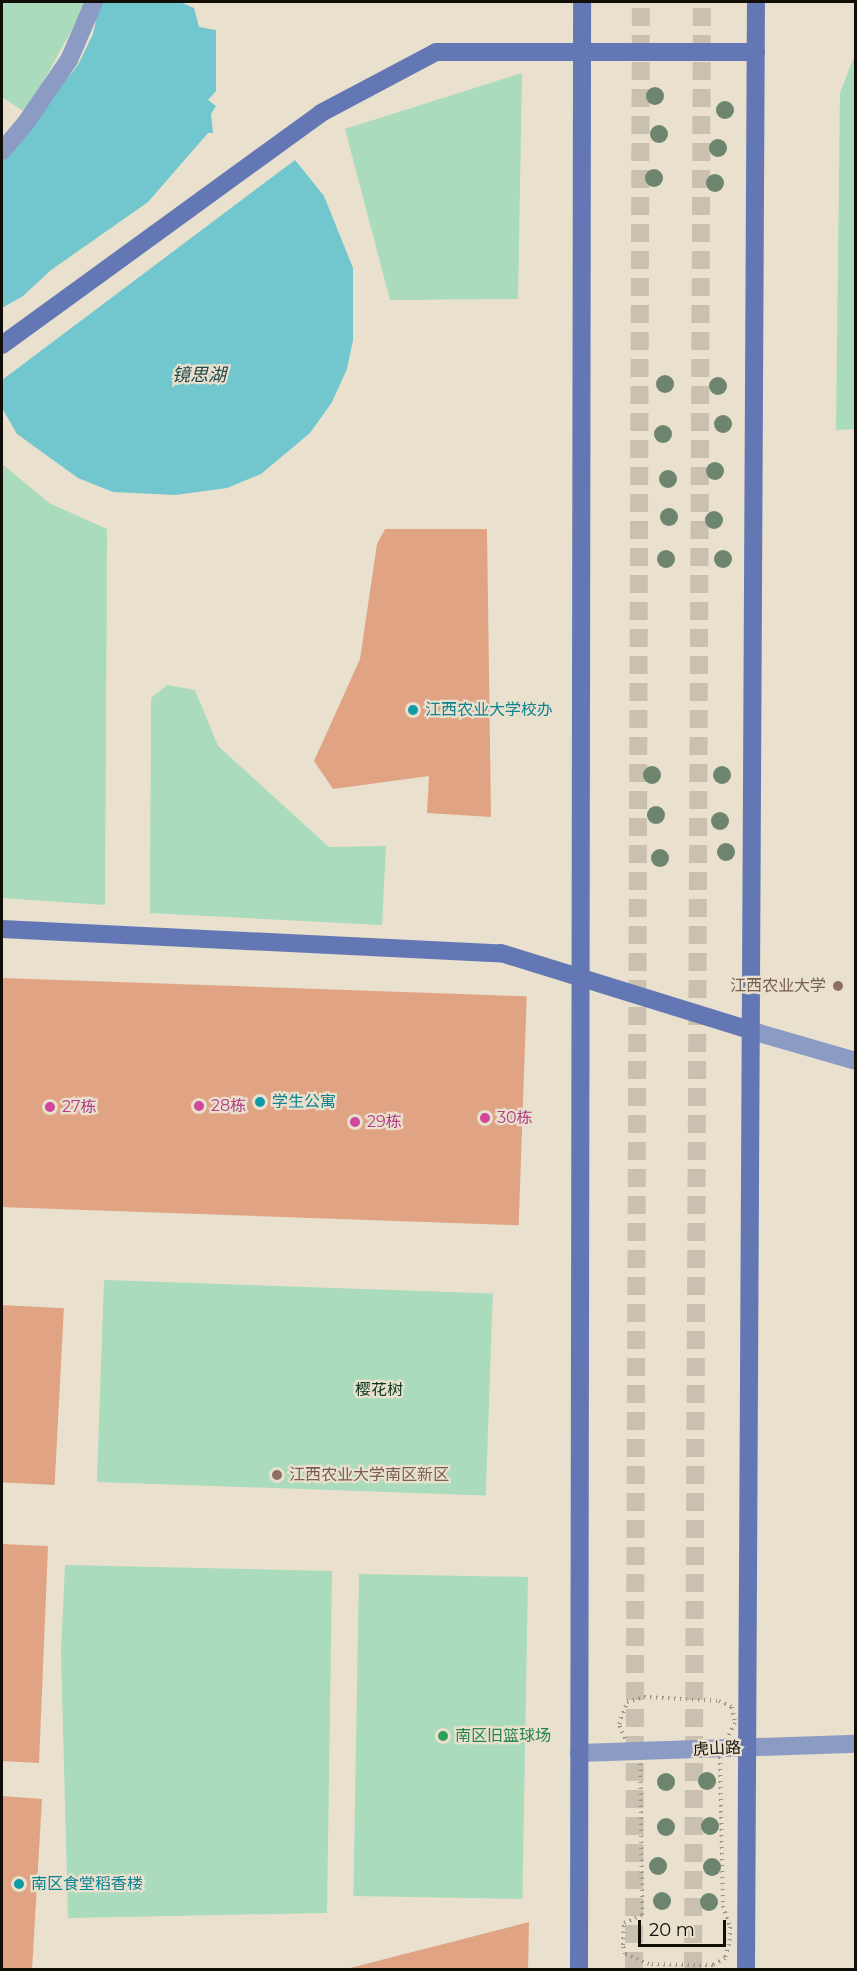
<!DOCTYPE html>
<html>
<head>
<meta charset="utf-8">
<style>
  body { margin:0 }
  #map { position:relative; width:857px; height:1971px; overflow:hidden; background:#e9e0cd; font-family:Montserrat,"Noto Sans SC",sans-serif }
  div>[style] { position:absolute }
  .green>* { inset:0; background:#a9dbbc; transform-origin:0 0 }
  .water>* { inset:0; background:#72c6ce }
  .building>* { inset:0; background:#e0a485; transform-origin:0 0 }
  .primary-tunnel>* { height:18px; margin-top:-9px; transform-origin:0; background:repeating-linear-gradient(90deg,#c9c0af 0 18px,transparent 0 27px) }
  .path>* { height:4px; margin-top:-2px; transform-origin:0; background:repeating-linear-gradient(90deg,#9d9688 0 1.5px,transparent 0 6px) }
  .lane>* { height:18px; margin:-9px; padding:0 9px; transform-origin:9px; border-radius:9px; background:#8b9bc4 }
  .secondary>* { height:18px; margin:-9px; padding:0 9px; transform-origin:9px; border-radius:9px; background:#6377b4 }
  .trees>* { width:18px; height:18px; margin:-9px; border-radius:50%; background:#6d846e }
  .dots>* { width:16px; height:16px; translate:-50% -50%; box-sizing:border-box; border:3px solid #e9e0cd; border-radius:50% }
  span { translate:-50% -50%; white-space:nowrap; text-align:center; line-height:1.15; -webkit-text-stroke:4.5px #e9e0cd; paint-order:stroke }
  .culture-label { font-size:16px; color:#0d838f }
  .left { translate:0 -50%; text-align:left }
  .education-label { font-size:16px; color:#785e54 }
  .right { translate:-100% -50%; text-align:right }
  .hotel-label { font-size:16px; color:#b23c85 }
  .park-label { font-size:16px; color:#073921 }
  .leisure-label { font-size:16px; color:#27864d }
  .street-label { font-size:16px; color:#110e08 }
  .water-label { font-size:18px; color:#20474b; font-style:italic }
  .frame { position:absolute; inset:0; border:3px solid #110e08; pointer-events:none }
  .scale { position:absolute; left:638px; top:1920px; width:88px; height:27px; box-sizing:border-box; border:3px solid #110e08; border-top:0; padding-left:8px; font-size:18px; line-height:21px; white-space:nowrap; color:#110e08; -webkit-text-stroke:4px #e9e0cd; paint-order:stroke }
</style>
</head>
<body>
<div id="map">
  <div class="green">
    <div style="clip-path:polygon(2px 2px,87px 2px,26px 113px,2px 97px)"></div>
    <div style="clip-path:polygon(855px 54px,855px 429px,836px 430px,840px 93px)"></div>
    <div style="clip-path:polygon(522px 73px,518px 299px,390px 300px,345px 129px)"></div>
    <div style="clip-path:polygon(2px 464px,49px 503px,107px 529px,105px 905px,2px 898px)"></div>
    <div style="clip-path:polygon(167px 685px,195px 690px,218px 746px,329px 847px,386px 846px,382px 925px,150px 913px,151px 698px)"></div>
    <div style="left:104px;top:1280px;width:389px;height:202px;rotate:2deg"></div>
    <div style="clip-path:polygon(65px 1565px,332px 1571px,327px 1913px,68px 1918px,61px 1652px)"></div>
    <div style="left:359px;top:1574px;width:169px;height:322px;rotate:1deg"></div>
  </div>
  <div class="water">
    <div style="clip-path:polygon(100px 2px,180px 2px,194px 8px,199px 27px,216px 30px,216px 91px,208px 100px,216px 106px,211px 114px,213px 133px,208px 133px,148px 202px,51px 270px,23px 296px,2px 308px,2px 160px,78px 65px,93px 34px)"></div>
    <div style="clip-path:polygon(295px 160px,324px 196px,353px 268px,353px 340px,347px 369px,332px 402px,310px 433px,261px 474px,227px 488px,175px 495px,113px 492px,78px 478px,17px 434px,2px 408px,2px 380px)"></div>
  </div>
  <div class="building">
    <div style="clip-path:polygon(385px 529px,487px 529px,491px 817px,427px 813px,429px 776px,333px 789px,314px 761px,360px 659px,377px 544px)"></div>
    <div style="left:2px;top:978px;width:525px;height:229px;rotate:2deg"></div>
    <div style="left:2px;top:1305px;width:62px;height:177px;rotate:3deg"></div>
    <div style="clip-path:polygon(2px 1544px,48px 1546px,39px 1763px,2px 1761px)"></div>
    <div style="clip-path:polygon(2px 1796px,42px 1799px,32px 1970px,2px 1970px)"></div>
    <div style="clip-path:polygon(529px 1922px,528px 1970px,346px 1970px,346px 1969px)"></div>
  </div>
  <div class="primary-tunnel">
    <div style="left:634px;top:1970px;width:1968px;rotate:-89.8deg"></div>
    <div style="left:693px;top:1970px;width:1968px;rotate:-89.74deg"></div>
  </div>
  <div class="path">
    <div style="left:644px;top:1697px;width:75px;rotate:3.1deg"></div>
    <div style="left:719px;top:1701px;width:14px;rotate:25deg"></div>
    <div style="left:732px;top:1707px;width:16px;rotate:79deg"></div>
    <div style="left:735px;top:1723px;width:32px;rotate:118deg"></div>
    <div style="left:720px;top:1751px;width:155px;rotate:88.9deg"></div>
    <div style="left:723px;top:1906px;width:22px;rotate:72deg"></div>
    <div style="left:730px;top:1927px;width:17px;rotate:93deg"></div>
    <div style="left:729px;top:1944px;width:15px;rotate:106deg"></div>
    <div style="left:725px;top:1958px;width:14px;rotate:150deg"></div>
    <div style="left:713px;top:1965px;width:64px;rotate:-179.1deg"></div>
    <div style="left:649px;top:1964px;width:26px;rotate:-157deg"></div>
    <div style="left:625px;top:1954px;width:9px;rotate:-103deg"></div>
    <div style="left:623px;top:1945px;width:22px;rotate:-87deg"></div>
    <div style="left:624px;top:1923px;width:20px;rotate:-24deg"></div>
    <div style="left:642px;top:1915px;width:163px;rotate:-90.7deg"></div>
    <div style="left:640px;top:1752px;width:15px;rotate:-148deg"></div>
    <div style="left:627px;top:1744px;width:22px;rotate:-112deg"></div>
    <div style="left:619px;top:1724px;width:23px;rotate:-70deg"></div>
    <div style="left:627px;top:1702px;width:18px;rotate:-16deg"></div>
  </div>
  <div class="lane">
    <div style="left:2px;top:151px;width:35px;rotate:-50deg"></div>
    <div style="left:25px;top:124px;width:78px;rotate:-55.5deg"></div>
    <div style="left:69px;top:60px;width:63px;rotate:-66.7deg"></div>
    <div style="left:749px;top:1030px;width:111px;rotate:16.2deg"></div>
    <div style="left:579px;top:1753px;width:277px;rotate:-1.9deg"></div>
  </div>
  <div class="secondary">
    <div style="left:2px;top:345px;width:394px;rotate:-36deg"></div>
    <div style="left:321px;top:113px;width:130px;rotate:-27.9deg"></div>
    <div style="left:436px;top:52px;width:320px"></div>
    <div style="left:2px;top:929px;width:500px;rotate:2.8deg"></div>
    <div style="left:501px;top:953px;width:260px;rotate:17.2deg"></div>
    <div style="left:579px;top:1970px;width:1968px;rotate:-89.91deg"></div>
    <div style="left:746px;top:1970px;width:1968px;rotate:-89.71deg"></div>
  </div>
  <div class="trees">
    <div style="left:655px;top:96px"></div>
    <div style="left:725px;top:110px"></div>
    <div style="left:659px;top:134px"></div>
    <div style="left:718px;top:148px"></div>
    <div style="left:654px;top:178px"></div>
    <div style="left:715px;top:183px"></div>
    <div style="left:665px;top:384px"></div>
    <div style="left:718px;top:386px"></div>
    <div style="left:723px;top:424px"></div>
    <div style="left:663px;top:434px"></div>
    <div style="left:715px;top:471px"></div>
    <div style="left:668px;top:479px"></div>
    <div style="left:669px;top:517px"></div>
    <div style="left:714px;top:520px"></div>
    <div style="left:666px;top:559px"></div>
    <div style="left:723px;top:559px"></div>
    <div style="left:652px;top:775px"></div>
    <div style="left:722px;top:775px"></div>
    <div style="left:656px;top:815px"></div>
    <div style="left:720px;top:821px"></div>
    <div style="left:726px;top:852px"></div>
    <div style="left:660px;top:858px"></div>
    <div style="left:707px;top:1781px"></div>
    <div style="left:666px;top:1782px"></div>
    <div style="left:710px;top:1826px"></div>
    <div style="left:666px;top:1827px"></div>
    <div style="left:658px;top:1866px"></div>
    <div style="left:712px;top:1867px"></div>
    <div style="left:662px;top:1901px"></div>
    <div style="left:709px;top:1902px"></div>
  </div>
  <div class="dots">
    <div style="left:413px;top:710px;background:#0f9aa8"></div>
    <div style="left:838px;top:986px;background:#8d6e63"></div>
    <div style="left:260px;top:1102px;background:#0f9aa8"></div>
    <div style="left:199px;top:1106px;background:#d1479c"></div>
    <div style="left:50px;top:1107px;background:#d1479c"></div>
    <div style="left:485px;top:1118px;background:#d1479c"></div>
    <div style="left:355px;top:1122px;background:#d1479c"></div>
    <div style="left:277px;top:1475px;background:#8d6e63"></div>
    <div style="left:443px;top:1736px;background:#2e9e5b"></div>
    <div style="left:19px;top:1884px;background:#0f9aa8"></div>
  </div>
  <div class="culture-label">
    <span class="left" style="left:425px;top:710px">江西农业大学校办</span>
    <span class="left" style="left:272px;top:1102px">学生公寓</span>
    <span class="left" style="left:31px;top:1884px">南区食堂稻香楼</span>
  </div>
  <div class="education-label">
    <span class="right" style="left:826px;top:986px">江西农业大学</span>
    <span class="left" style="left:289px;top:1475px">江西农业大学南区新区</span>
  </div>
  <div class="hotel-label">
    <span class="left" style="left:211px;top:1106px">28栋</span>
    <span class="left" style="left:62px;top:1107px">27栋</span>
    <span class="left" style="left:497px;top:1118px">30栋</span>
    <span class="left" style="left:367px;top:1122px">29栋</span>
  </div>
  <div class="park-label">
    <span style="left:379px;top:1390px">樱花树</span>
  </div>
  <div class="leisure-label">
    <span class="left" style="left:455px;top:1736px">南区旧篮球场</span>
  </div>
  <div class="street-label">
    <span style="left:717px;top:1749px;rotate:-3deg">虎山路</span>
  </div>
  <div class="water-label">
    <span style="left:199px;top:375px">镜思湖</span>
  </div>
  <div class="frame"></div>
  <div class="scale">20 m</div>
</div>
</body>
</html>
